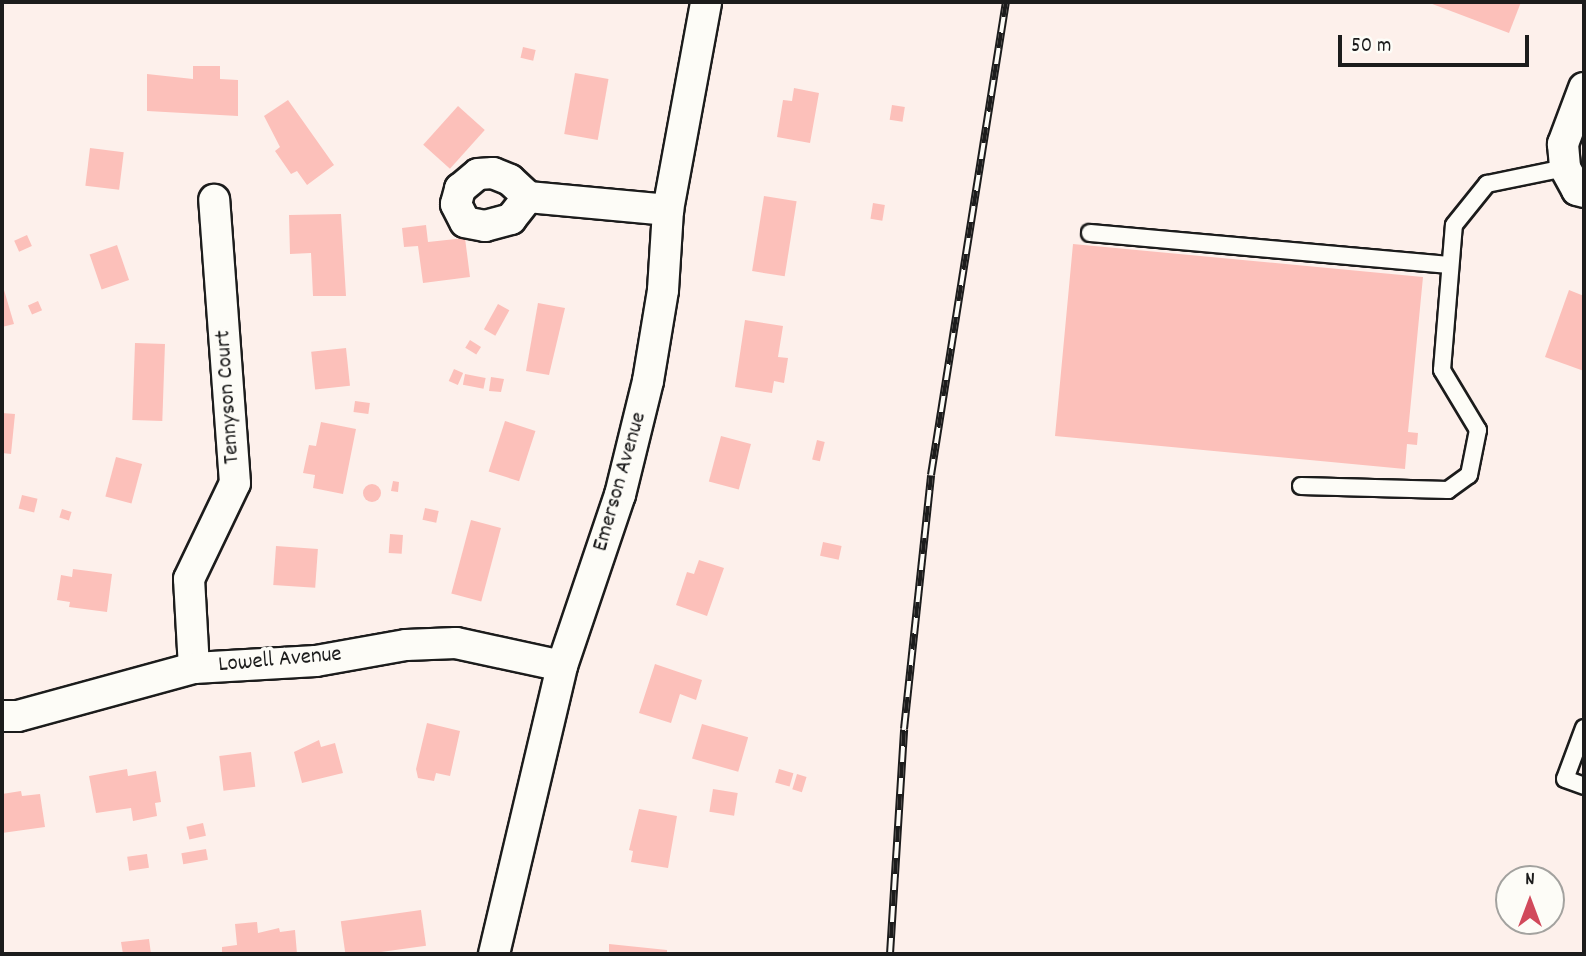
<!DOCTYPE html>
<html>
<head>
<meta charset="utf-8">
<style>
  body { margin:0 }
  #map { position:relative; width:1586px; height:956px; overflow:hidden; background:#fdf0eb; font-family:Dekko,sans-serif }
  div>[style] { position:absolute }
  .building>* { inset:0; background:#fcc0ba; transform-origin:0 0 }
  .round { border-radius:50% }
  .roads { filter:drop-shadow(2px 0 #1c1c1c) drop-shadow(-2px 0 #1c1c1c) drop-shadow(0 2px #1c1c1c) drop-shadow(0 -2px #1c1c1c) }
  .service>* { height:16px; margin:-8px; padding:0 8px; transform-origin:8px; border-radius:8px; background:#fdfcf7 }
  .minor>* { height:30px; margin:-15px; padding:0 15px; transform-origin:15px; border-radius:15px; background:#fdfcf7 }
  .rail>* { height:8px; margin-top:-4px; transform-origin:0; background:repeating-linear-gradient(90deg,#fdfcf7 0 16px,#1c1c1c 0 32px); box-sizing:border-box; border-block:2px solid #1c1c1c }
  span { translate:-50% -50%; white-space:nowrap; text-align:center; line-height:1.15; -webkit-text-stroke:7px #fdfcf7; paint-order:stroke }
  .street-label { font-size:23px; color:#1c1c1c }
  .frame { position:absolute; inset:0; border:4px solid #1c1c1c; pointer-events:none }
  .north { position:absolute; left:1495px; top:865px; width:70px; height:70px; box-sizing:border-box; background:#fdfcf7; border:2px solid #a3a29f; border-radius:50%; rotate:0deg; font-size:19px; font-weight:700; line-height:28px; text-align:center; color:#1c1c1c }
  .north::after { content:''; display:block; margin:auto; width:24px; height:32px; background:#d1495b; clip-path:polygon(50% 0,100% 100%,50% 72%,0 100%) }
  .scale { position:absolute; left:1338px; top:35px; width:191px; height:32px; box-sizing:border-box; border:4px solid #1c1c1c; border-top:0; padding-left:9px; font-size:21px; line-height:24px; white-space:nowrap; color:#1c1c1c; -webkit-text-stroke:5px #fdfcf7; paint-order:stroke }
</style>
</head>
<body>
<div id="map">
  <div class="building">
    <div style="clip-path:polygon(1427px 2px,1521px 2px,1509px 33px)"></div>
    <div style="left:523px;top:47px;width:13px;height:11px;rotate:13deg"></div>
    <div style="clip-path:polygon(193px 66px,220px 66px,220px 79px,238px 80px,238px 116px,147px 111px,147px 74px,193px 79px)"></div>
    <div style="left:575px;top:73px;width:34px;height:62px;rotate:10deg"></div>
    <div style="clip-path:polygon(794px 88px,819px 93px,810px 143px,777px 137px,783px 100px,792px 101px)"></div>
    <div style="clip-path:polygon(288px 100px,334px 165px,307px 185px,297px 171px,291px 174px,275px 151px,280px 147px,264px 116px)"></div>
    <div style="left:892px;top:105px;width:13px;height:15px;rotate:9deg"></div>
    <div style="left:458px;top:106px;width:36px;height:52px;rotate:42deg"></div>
    <div style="left:90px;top:148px;width:34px;height:38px;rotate:7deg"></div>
    <div style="left:764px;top:196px;width:33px;height:76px;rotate:9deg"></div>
    <div style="left:873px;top:203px;width:12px;height:16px;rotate:9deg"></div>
    <div style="clip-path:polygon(341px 214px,346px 296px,313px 296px,311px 253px,290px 254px,289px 215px)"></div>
    <div style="clip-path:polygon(426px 225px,428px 242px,465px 238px,470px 277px,423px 283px,418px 246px,404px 247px,402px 228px)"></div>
    <div style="left:27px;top:235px;width:12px;height:14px;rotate:66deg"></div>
    <div style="clip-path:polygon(1073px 244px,1423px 277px,1408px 432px,1418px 433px,1417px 445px,1407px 444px,1405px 469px,1055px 436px)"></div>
    <div style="left:117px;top:245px;width:37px;height:29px;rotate:71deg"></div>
    <div style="clip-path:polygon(2px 283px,14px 324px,2px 327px)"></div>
    <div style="clip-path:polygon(1569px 290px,1584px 296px,1584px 371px,1545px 357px)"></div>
    <div style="left:38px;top:301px;width:10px;height:11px;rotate:66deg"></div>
    <div style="clip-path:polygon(538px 303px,565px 308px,549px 375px,526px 371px)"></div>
    <div style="left:498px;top:304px;width:13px;height:29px;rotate:29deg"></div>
    <div style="clip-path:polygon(745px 320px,783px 326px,778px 357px,788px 358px,784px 383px,774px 381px,772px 393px,735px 387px)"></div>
    <div style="left:470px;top:340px;width:13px;height:9px;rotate:32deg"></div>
    <div style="left:135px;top:343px;width:30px;height:77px;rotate:2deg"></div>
    <div style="left:346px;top:348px;width:38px;height:35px;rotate:84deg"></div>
    <div style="left:454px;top:369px;width:10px;height:13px;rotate:24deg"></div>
    <div style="left:465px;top:374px;width:21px;height:11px;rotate:11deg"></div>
    <div style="clip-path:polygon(491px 377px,504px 379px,501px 392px,489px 391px)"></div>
    <div style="left:355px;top:401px;width:15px;height:11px;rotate:8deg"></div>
    <div style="clip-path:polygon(2px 413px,15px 414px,11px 454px,2px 453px)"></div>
    <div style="left:505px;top:421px;width:32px;height:53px;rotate:18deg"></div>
    <div style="clip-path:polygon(321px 422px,356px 429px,343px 494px,313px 488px,315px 475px,303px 473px,309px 445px,316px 446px)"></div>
    <div style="left:721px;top:436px;width:31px;height:47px;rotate:15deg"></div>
    <div style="left:817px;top:440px;width:8px;height:20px;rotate:14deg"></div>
    <div style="left:116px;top:457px;width:27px;height:41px;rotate:15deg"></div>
    <div style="clip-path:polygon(393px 481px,399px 482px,398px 492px,391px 491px)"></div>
    <div class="round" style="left:363px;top:484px;width:18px;height:18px"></div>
    <div style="left:22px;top:495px;width:16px;height:14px;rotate:14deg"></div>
    <div style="left:425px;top:508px;width:14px;height:12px;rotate:12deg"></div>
    <div style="left:62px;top:509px;width:10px;height:9px;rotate:17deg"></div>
    <div style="left:471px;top:520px;width:31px;height:76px;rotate:15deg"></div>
    <div style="left:390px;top:534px;width:13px;height:19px;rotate:4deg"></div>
    <div style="left:823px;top:542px;width:19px;height:14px;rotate:12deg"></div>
    <div style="left:276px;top:546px;width:42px;height:39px;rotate:4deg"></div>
    <div style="clip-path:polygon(699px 560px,724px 568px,707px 616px,676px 605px,687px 572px,694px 574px)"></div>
    <div style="clip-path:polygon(73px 569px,112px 574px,107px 612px,69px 607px,70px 602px,57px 600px,61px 575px,72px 577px)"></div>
    <div style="clip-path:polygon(655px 664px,702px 680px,696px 700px,680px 694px,671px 723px,639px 713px)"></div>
    <div style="clip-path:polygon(427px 723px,460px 731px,450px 776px,436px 773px,434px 781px,418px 778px,416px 769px)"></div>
    <div style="left:702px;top:724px;width:48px;height:36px;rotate:16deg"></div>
    <div style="clip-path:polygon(319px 740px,321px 747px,335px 743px,343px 773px,302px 783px,294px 752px)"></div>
    <div style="left:251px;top:752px;width:35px;height:32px;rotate:83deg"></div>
    <div style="clip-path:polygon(127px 769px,128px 776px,156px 771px,161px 802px,155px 803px,157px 816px,133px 821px,131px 808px,96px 813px,89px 776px)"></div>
    <div style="left:779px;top:769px;width:15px;height:14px;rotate:16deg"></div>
    <div style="left:797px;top:774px;width:10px;height:16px;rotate:17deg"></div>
    <div style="left:713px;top:789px;width:25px;height:23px;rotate:9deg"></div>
    <div style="clip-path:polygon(21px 791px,22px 796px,40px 794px,45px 827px,2px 833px,2px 794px)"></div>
    <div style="clip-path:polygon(639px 809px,677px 816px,668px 868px,631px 862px,633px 851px,629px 850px)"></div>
    <div style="left:203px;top:823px;width:13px;height:17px;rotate:77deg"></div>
    <div style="left:206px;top:849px;width:11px;height:25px;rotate:80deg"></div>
    <div style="left:147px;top:854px;width:14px;height:20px;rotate:82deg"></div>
    <div style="left:421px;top:910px;width:36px;height:81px;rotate:82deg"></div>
    <div style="clip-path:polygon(257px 922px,258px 933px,279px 928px,280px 932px,295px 930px,297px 954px,222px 954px,222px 947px,237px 945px,235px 924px)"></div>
    <div style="clip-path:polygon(149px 939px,151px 954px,123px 954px,121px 942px)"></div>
    <div style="clip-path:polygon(609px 944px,667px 950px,667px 954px,609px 954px)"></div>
  </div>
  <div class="roads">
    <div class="service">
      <div style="left:1090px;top:233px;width:361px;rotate:5.1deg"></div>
      <div style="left:1301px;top:486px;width:147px;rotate:1.6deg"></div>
      <div style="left:1448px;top:490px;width:26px;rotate:-36deg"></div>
      <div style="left:1469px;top:475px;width:46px;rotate:-78.7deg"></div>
      <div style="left:1478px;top:430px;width:70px;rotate:-121deg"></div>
      <div style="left:1442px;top:370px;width:145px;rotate:-85.3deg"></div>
      <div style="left:1454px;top:225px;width:53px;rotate:-51.2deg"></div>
      <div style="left:1487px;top:184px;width:80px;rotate:-11.6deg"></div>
      <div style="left:1584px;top:728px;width:54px;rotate:110.4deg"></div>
      <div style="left:1565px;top:779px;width:20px;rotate:20deg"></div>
    </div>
    <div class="minor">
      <div style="left:1584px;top:88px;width:60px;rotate:110.6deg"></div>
      <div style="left:1563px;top:144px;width:24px;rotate:85deg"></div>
      <div style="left:1565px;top:168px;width:25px;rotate:61deg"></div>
      <div style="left:1577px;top:190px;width:7px;rotate:16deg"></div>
      <div style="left:493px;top:173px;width:18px;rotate:22deg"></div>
      <div style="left:510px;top:180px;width:25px;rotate:43deg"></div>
      <div style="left:528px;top:197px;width:28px;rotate:128deg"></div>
      <div style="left:511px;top:219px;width:27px;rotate:165deg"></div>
      <div style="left:485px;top:226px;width:20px;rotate:-169deg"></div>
      <div style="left:465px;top:222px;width:20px;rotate:-117deg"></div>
      <div style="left:456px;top:204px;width:16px;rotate:-75deg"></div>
      <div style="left:460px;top:189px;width:23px;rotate:-40deg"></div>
      <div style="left:478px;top:174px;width:15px;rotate:-4deg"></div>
      <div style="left:528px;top:197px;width:141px;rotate:5.3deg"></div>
      <div style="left:194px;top:668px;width:89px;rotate:-93.2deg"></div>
      <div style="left:189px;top:579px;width:106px;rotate:-64.4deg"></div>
      <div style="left:235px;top:483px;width:284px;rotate:-94.2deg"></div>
      <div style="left:2px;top:716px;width:16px"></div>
      <div style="left:18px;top:716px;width:182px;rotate:-15.3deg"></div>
      <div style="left:194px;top:668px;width:122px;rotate:-3.3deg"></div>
      <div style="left:316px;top:661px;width:91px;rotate:-10.1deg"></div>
      <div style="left:406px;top:645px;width:50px;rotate:-2.3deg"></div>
      <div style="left:456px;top:643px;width:108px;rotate:12.2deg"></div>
      <div style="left:494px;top:954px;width:296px;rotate:-76.7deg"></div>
      <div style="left:562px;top:666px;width:181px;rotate:-71.3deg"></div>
      <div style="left:620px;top:495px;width:117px;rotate:-76.2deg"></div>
      <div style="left:648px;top:381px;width:92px;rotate:-80.6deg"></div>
      <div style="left:663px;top:290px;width:80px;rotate:-86.4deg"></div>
      <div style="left:668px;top:210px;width:211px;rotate:-79.6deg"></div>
    </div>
  </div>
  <div class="rail">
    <div style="left:890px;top:954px;width:225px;rotate:-86.4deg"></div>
    <div style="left:904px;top:729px;width:255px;rotate:-83.9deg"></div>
    <div style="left:931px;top:475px;width:479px;rotate:-81deg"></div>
  </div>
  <div class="street-label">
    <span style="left:229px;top:397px;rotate:-94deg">Tennyson Court</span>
    <span style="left:621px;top:482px;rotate:-74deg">Emerson Avenue</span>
    <span style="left:280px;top:661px;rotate:-5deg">Lowell Avenue</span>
  </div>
  <div class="frame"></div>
  <div class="north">N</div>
  <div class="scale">50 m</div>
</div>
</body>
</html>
